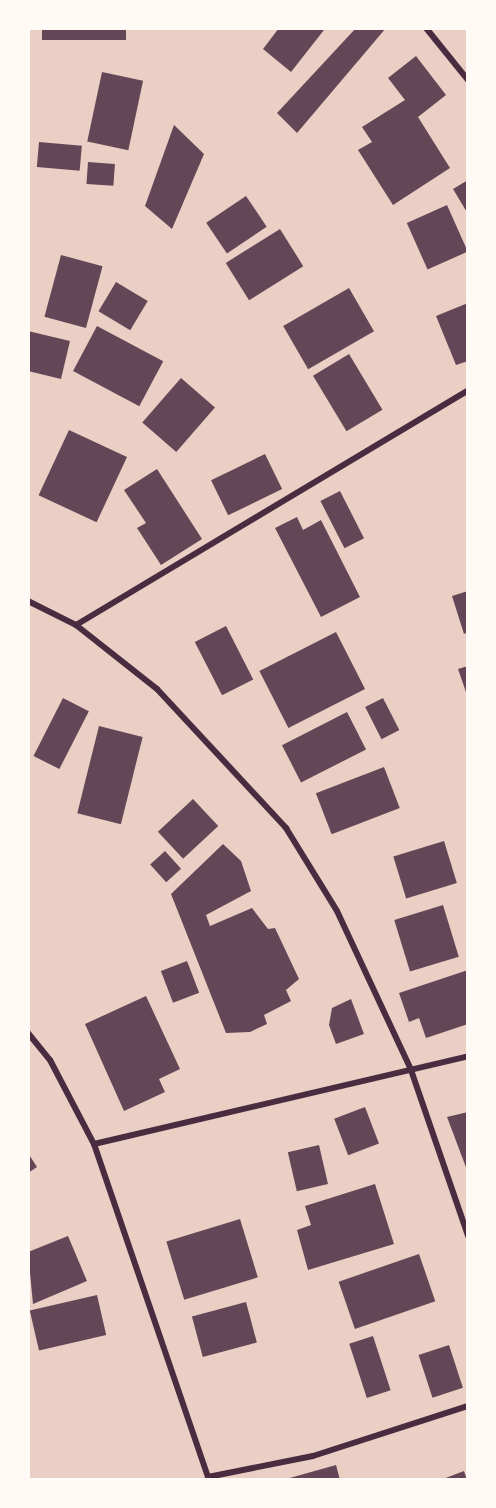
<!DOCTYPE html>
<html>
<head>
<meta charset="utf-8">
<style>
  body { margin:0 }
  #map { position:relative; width:496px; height:1508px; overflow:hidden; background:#f7e1d7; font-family:"Sofia Sans Condensed",sans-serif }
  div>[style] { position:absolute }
  .green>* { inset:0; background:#ebcfc5; transform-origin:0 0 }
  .building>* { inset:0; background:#644757; transform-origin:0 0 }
  .minor>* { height:6px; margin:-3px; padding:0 3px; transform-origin:3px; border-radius:3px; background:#4a2c40 }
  span { translate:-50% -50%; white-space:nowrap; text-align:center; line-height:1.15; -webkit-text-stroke:4.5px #fffaf5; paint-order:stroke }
  .frame { position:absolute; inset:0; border:30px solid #fffaf5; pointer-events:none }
</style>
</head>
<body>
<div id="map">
  <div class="green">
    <div style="left:29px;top:29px;width:438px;height:1450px"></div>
  </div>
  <div class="building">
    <div style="left:42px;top:28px;width:84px;height:12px"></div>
    <div style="clip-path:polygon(279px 28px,322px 28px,324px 30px,291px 72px,263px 49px)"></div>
    <div style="clip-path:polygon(356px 28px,386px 28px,297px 133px,277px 113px)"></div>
    <div style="clip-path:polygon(416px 56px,446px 95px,418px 117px,450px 168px,393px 205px,358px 150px,372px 142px,362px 127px,405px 100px,388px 78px)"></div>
    <div style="left:102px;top:72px;width:42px;height:71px;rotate:12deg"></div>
    <div style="clip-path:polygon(174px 125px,204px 154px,172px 229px,145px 206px)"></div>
    <div style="left:39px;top:142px;width:43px;height:25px;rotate:5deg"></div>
    <div style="left:88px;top:162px;width:27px;height:22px;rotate:4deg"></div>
    <div style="clip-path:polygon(468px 180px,468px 214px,453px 189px)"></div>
    <div style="left:246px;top:196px;width:37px;height:48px;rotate:56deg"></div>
    <div style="left:447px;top:205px;width:51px;height:44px;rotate:66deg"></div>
    <div style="left:280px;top:229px;width:44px;height:64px;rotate:58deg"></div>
    <div style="left:61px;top:255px;width:43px;height:64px;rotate:15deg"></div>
    <div style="left:116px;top:282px;width:37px;height:34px;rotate:31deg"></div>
    <div style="left:349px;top:288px;width:50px;height:76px;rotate:60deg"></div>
    <div style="clip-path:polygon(468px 303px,468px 361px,456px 365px,436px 316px)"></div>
    <div style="left:97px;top:326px;width:75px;height:51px;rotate:28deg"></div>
    <div style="clip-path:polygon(28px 331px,70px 341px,61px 379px,28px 371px)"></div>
    <div style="left:349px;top:354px;width:65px;height:42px;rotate:59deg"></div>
    <div style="left:181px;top:378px;width:45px;height:59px;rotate:41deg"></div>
    <div style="left:69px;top:430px;width:64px;height:72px;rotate:25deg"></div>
    <div style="left:265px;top:454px;width:39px;height:60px;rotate:64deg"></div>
    <div style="clip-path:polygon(157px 469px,202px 539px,161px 565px,137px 528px,146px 523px,124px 490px)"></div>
    <div style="left:340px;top:491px;width:53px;height:22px;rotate:63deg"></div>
    <div style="clip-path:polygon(297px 517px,303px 530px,321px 520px,360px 597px,321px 617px,275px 528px)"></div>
    <div style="clip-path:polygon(468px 591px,468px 632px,464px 634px,452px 596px)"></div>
    <div style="left:226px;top:626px;width:60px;height:35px;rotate:63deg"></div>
    <div style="left:336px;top:632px;width:64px;height:86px;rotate:63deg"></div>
    <div style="clip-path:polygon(468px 666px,468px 695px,467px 695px,458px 669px)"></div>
    <div style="left:63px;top:698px;width:29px;height:65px;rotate:27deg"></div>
    <div style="left:383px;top:698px;width:36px;height:20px;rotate:63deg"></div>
    <div style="left:347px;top:712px;width:42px;height:73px;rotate:63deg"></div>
    <div style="left:99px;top:726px;width:45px;height:90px;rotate:14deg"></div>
    <div style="left:384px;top:767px;width:44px;height:73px;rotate:69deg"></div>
    <div style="left:193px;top:799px;width:37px;height:48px;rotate:47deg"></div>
    <div style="left:444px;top:841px;width:44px;height:53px;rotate:73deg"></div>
    <div style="clip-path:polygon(223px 844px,241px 861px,251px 891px,206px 915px,210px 926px,252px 908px,268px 929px,275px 928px,299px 979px,286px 990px,291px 1001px,264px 1015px,267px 1024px,250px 1032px,226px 1033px,171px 894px)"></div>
    <div style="left:165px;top:851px;width:24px;height:20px;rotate:48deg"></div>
    <div style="left:443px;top:905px;width:54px;height:51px;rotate:73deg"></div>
    <div style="left:187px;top:961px;width:34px;height:28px;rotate:69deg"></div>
    <div style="clip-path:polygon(468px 970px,468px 1024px,426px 1038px,419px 1018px,409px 1022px,399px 993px)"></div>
    <div style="clip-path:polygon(146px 996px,180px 1069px,159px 1079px,165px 1092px,124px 1111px,85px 1024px)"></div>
    <div style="clip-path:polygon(351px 999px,364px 1034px,336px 1044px,329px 1025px,332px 1008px)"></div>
    <div style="left:365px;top:1107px;width:39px;height:33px;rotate:69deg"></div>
    <div style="clip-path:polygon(468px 1112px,468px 1169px,467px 1170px,447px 1117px)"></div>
    <div style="left:319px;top:1145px;width:40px;height:32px;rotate:77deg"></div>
    <div style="clip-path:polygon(28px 1153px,37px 1167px,28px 1173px)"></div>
    <div style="clip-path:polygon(375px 1184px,394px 1244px,308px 1270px,297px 1230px,311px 1225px,305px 1206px)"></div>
    <div style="left:240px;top:1219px;width:61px;height:77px;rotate:73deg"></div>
    <div style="clip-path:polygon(68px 1236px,87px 1281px,33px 1304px,28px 1252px)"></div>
    <div style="left:419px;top:1254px;width:50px;height:85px;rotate:71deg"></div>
    <div style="left:97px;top:1295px;width:41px;height:69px;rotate:77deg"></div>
    <div style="left:246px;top:1302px;width:42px;height:56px;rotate:75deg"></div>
    <div style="left:373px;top:1336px;width:57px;height:25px;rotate:72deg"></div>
    <div style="left:449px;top:1345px;width:45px;height:32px;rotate:72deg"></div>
    <div style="clip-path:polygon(336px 1465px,340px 1480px,286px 1480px,286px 1479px)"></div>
    <div style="clip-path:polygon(464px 1471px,467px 1480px,443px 1480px,443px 1479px)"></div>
  </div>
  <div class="minor">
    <div style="left:426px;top:28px;width:67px;rotate:51.1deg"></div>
    <div style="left:28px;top:601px;width:54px;rotate:26.6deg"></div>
    <div style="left:76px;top:625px;width:103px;rotate:38.3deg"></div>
    <div style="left:157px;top:689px;width:190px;rotate:47.1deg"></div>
    <div style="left:286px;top:828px;width:97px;rotate:58.4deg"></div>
    <div style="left:337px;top:911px;width:175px;rotate:65deg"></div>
    <div style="left:411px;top:1070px;width:176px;rotate:71deg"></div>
    <div style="left:76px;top:625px;width:457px;rotate:-30.9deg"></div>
    <div style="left:28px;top:1033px;width:35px;rotate:51deg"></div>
    <div style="left:50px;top:1060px;width:95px;rotate:62.4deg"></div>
    <div style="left:94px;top:1144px;width:355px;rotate:71.1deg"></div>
    <div style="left:94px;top:1144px;width:384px;rotate:-13.2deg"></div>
    <div style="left:208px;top:1477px;width:107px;rotate:-11.3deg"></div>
    <div style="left:313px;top:1456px;width:163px;rotate:-17.9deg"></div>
  </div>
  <div class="frame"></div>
</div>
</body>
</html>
